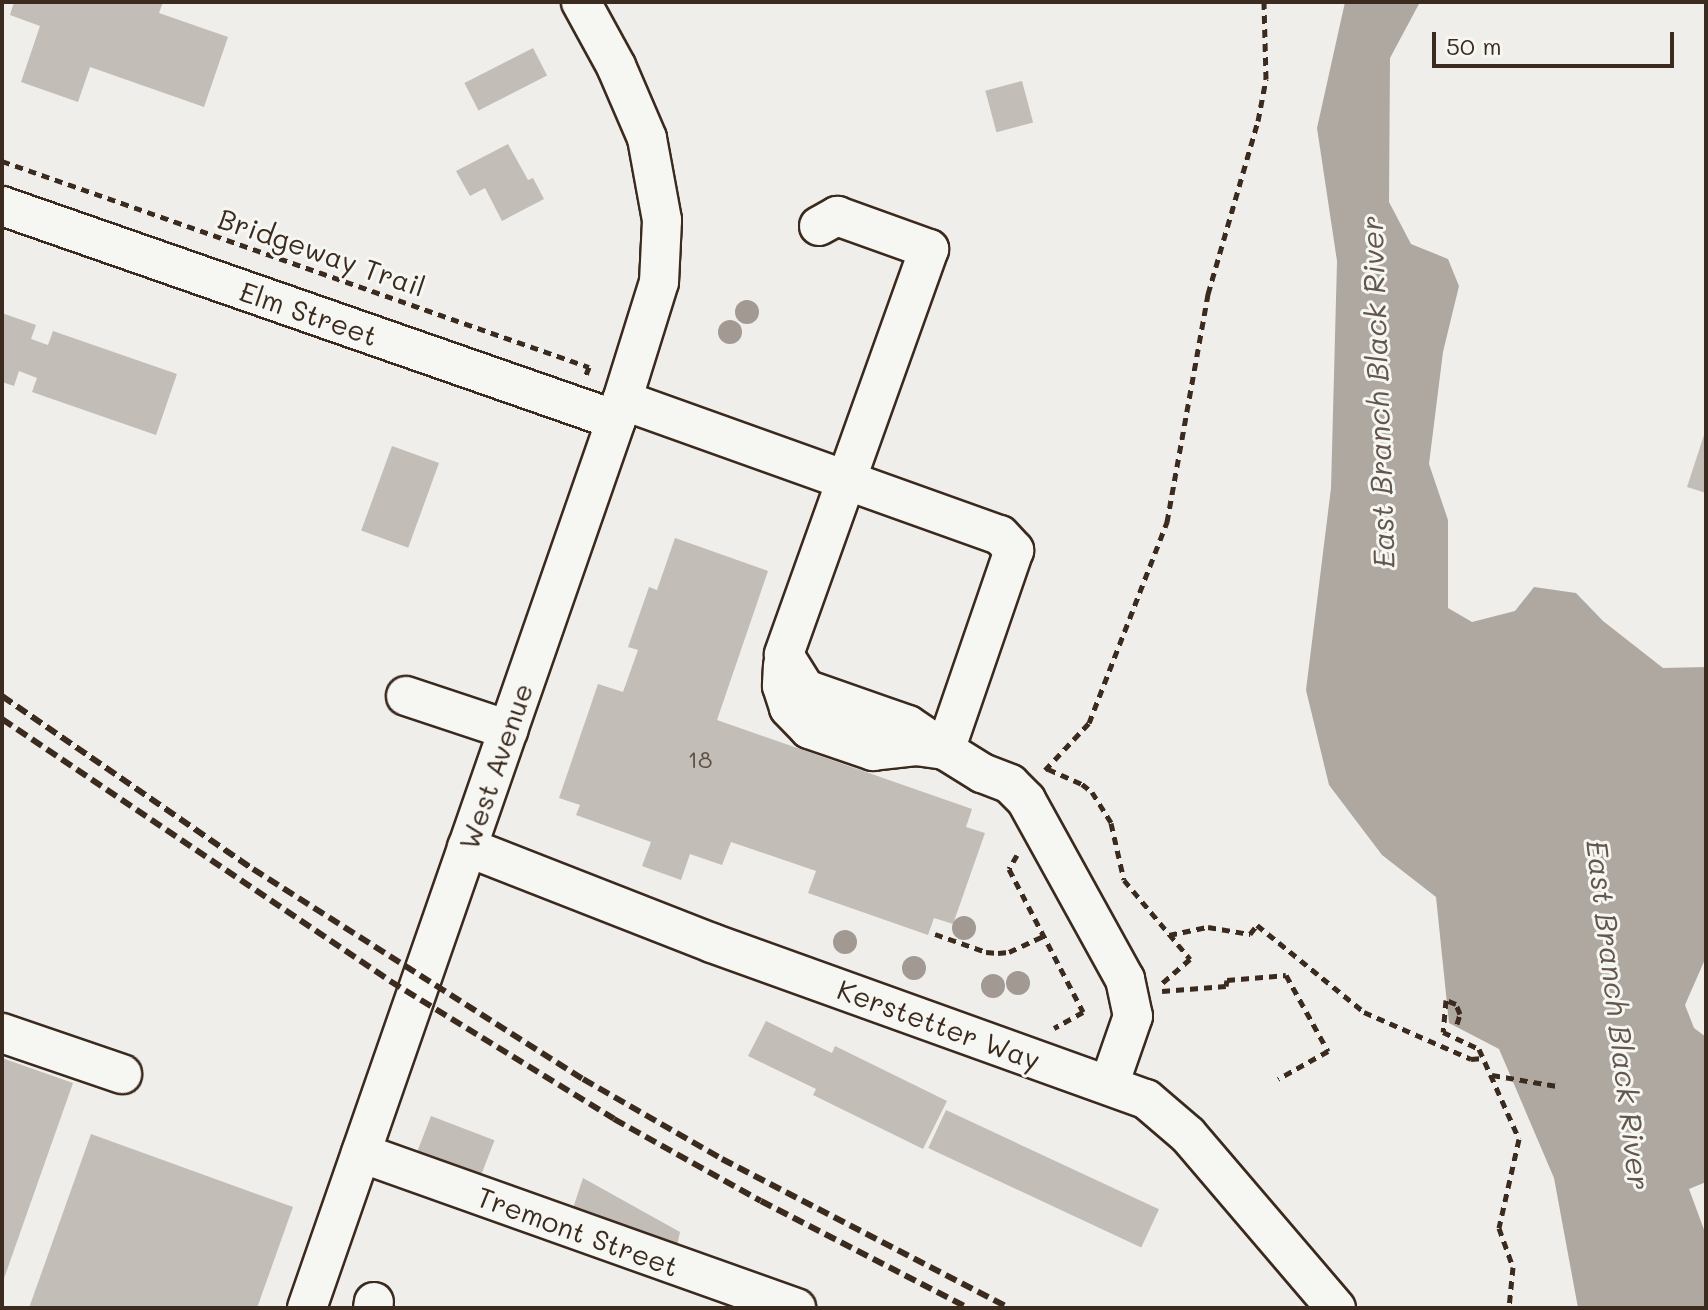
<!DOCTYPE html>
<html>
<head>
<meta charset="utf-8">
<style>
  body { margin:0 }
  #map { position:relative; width:1708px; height:1310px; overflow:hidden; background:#efeeea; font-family:Mali,sans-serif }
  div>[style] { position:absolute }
  .water>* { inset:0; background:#afa8a1 }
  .building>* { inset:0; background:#c2bdb7; transform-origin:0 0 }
  .path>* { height:5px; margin-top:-2.5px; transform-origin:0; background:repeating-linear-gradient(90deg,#3b2a1e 0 8px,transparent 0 14px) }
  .roads { filter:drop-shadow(2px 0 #3b2a1e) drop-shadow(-2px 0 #3b2a1e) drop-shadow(0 2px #3b2a1e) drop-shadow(0 -2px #3b2a1e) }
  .minor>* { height:38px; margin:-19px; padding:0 19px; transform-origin:19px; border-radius:19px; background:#f6f6f2 }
  .rail>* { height:6px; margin-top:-3px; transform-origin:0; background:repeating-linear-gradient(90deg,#3b2a1e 0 12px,transparent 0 18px) }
  .trees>* { width:24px; height:24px; margin:-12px; border-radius:50%; background:#a19992 }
  span { translate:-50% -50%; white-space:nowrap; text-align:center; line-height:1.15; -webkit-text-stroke:6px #f6f6f2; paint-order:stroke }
  .number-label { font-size:24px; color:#5d4f44 }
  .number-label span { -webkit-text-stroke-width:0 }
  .street-label { font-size:28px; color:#3b2a1e }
  .water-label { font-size:30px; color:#64564c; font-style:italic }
  .frame { position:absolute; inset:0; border:4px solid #3b2a1e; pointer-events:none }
  .scale { position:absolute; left:1432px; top:32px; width:242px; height:36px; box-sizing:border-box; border:4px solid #3b2a1e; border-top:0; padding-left:10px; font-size:24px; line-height:28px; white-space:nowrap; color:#3b2a1e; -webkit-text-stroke:6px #f6f6f2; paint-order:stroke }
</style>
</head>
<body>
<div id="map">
  <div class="water">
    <div style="clip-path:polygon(1345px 2px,1420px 2px,1390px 58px,1389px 202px,1411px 244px,1448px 259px,1459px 286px,1443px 352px,1429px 464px,1448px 520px,1448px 608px,1472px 622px,1515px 611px,1534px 587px,1576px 593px,1603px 621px,1663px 668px,1706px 667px,1706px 957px,1685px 1005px,1694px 1028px,1706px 1037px,1706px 1182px,1689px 1189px,1706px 1235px,1706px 1308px,1578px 1308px,1554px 1178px,1499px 1049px,1449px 1023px,1436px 897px,1382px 855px,1329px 785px,1306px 690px,1331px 488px,1337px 261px,1317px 128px)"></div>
  </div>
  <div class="building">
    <div style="clip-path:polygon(14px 2px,163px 2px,159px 13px,228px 37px,204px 107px,90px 67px,78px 102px,21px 82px,40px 26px,10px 15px)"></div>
    <div style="left:533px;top:48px;width:31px;height:77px;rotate:63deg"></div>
    <div style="left:1022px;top:81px;width:43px;height:38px;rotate:75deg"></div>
    <div style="clip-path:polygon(508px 144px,528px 180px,533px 178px,544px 199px,502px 221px,485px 188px,470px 196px,456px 171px)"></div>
    <div style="clip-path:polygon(2px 313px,36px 325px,31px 339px,48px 345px,53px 331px,177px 374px,156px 435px,32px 392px,37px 378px,19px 371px,14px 386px,2px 382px)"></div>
    <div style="clip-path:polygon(1705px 432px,1706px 432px,1706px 493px,1687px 487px)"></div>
    <div style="left:392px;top:446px;width:50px;height:90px;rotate:20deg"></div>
    <div style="clip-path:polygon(675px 538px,768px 571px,717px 720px,972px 809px,966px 827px,985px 833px,953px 924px,934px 918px,928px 935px,808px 893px,816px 871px,731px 842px,722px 865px,690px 854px,681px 880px,642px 866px,651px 842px,576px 815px,580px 805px,559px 798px,598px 684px,623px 692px,638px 650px,628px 647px,649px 587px,657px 590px)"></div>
    <div style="clip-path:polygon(766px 1021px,832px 1053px,835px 1046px,947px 1101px,923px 1149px,813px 1095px,816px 1089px,748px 1056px)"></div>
    <div style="clip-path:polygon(2px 1058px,73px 1083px,2px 1284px)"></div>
    <div style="left:946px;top:1110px;width:235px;height:42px;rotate:25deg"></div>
    <div style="left:431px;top:1116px;width:68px;height:40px;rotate:21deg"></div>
    <div style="clip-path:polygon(91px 1134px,293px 1207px,257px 1308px,29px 1308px)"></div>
    <div style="clip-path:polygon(583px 1178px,680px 1232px,677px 1246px,573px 1208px)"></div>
  </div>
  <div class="path">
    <div style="left:2px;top:161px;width:622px;rotate:19.34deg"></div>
    <div style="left:589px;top:367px;width:9px;rotate:111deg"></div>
    <div style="left:1048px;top:769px;width:37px;rotate:24deg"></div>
    <div style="left:1082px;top:784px;width:13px;rotate:39deg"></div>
    <div style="left:1092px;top:792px;width:36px;rotate:58deg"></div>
    <div style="left:1111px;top:823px;width:58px;rotate:77.2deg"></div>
    <div style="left:1124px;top:880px;width:103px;rotate:50.1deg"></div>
    <div style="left:1190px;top:959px;width:38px;rotate:139deg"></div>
    <div style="left:1045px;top:770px;width:64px;rotate:-46.9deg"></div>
    <div style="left:1089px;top:723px;width:216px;rotate:-68.8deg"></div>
    <div style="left:1167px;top:522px;width:232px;rotate:-79.8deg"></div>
    <div style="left:1208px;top:294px;width:180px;rotate:-73.9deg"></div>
    <div style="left:1258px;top:121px;width:43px;rotate:-79.2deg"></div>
    <div style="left:1266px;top:79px;width:77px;rotate:-91.5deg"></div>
    <div style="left:1017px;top:855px;width:16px;rotate:120deg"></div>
    <div style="left:1009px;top:869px;width:161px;rotate:62.6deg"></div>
    <div style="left:1083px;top:1012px;width:33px;rotate:151deg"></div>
    <div style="left:935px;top:934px;width:54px;rotate:19.4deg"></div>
    <div style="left:986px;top:952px;width:12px;rotate:5deg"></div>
    <div style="left:998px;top:953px;width:11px;rotate:-5deg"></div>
    <div style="left:1009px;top:952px;width:38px;rotate:-25deg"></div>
    <div style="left:1169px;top:935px;width:40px;rotate:-12deg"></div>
    <div style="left:1208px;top:927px;width:43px;rotate:9.5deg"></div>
    <div style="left:1250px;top:934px;width:11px;rotate:-52deg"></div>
    <div style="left:1257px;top:925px;width:138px;rotate:39.1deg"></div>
    <div style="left:1364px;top:1012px;width:117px;rotate:23.7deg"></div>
    <div style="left:1471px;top:1059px;width:12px;rotate:-5deg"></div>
    <div style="left:1162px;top:991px;width:64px;rotate:-4.5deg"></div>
    <div style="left:1226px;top:986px;width:6px;rotate:-81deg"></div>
    <div style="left:1227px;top:980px;width:59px;rotate:-4.8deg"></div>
    <div style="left:1286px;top:975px;width:87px;rotate:61.1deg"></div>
    <div style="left:1328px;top:1051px;width:57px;rotate:150.8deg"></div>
    <div style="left:1457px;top:1024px;width:10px;rotate:-73deg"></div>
    <div style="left:1460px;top:1014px;width:11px;rotate:-112deg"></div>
    <div style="left:1456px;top:1004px;width:11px;rotate:-158deg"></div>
    <div style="left:1446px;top:1000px;width:32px;rotate:95deg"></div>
    <div style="left:1443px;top:1032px;width:40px;rotate:25deg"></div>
    <div style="left:1479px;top:1049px;width:98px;rotate:66deg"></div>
    <div style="left:1519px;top:1139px;width:91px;rotate:102.7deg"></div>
    <div style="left:1499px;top:1228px;width:41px;rotate:70.3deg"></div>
    <div style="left:1513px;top:1267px;width:41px;rotate:95.6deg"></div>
    <div style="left:1492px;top:1075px;width:66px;rotate:9.6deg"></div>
  </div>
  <div class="roads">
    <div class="minor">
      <div style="left:2px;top:206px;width:650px;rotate:19.22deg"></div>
      <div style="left:819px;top:226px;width:21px;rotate:-29deg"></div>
      <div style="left:837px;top:216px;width:98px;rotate:19.7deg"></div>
      <div style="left:929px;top:249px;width:431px;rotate:109.7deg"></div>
      <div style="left:784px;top:655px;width:40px;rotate:58deg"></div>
      <div style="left:805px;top:689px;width:109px;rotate:19.3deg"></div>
      <div style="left:908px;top:725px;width:45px;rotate:34deg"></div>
      <div style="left:622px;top:400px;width:401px;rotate:19.7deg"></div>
      <div style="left:1000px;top:535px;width:21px;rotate:47deg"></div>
      <div style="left:1014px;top:550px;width:212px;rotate:109deg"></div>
      <div style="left:945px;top:750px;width:44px;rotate:31.9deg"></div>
      <div style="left:982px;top:773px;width:30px;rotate:21deg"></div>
      <div style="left:1010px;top:784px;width:23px;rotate:45deg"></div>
      <div style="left:1026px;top:800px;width:205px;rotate:61.1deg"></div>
      <div style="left:1125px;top:979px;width:38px;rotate:78deg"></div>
      <div style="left:1133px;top:1016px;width:73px;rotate:109.2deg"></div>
      <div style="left:783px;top:665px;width:21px;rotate:93deg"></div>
      <div style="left:782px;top:686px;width:23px;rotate:72deg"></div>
      <div style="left:789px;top:708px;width:29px;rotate:46deg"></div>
      <div style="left:809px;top:729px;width:68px;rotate:19deg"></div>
      <div style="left:873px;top:751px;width:43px;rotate:-6.6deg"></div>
      <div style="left:916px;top:746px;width:29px;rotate:8deg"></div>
      <div style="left:406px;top:696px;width:108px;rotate:18.4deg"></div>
      <div style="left:467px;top:847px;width:263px;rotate:21.4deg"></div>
      <div style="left:712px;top:943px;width:461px;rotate:19.8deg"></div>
      <div style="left:1146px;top:1099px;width:55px;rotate:40.6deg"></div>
      <div style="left:1188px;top:1135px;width:228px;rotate:49.5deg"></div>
      <div style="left:2px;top:1033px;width:127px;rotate:18.9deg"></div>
      <div style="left:361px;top:1153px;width:462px;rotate:19.6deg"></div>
      <div style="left:307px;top:1308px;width:940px;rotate:-70.81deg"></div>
      <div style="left:616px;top:420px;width:145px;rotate:-72.7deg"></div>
      <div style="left:659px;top:282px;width:62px;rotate:-87.2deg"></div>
      <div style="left:662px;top:220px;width:83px;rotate:-100.4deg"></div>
      <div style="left:647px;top:138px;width:78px;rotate:-113.3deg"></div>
      <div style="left:616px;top:66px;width:73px;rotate:-118.7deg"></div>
      <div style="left:373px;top:1308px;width:6px;rotate:-81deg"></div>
    </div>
  </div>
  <div class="rail">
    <div style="left:2px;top:696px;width:305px;rotate:34.6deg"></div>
    <div style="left:253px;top:869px;width:391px;rotate:32.5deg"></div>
    <div style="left:583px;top:1079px;width:160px;rotate:29.9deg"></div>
    <div style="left:722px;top:1159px;width:324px;rotate:27.4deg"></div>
    <div style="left:2px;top:719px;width:468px;rotate:34deg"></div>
    <div style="left:390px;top:981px;width:263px;rotate:31.6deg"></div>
    <div style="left:614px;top:1119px;width:168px;rotate:29.2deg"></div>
    <div style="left:761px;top:1201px;width:233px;rotate:27.3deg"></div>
  </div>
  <div class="trees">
    <div style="left:747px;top:312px"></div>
    <div style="left:730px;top:332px"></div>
    <div style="left:964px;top:928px"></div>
    <div style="left:845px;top:942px"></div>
    <div style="left:914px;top:968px"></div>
    <div style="left:1018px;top:983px"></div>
    <div style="left:993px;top:986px"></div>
  </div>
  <div class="number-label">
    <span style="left:700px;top:759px">18</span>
  </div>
  <div class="street-label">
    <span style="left:322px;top:252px;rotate:19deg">Bridgeway Trail</span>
    <span style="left:309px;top:313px;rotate:19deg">Elm Street</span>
    <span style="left:495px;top:766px;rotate:-71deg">West Avenue</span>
    <span style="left:939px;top:1024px;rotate:20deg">Kerstetter Way</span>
    <span style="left:578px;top:1231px;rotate:20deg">Tremont Street</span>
  </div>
  <div class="water-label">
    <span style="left:1377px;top:392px;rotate:-92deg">East Branch Black River</span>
    <span style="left:1619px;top:1015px;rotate:83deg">East Branch Black River</span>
  </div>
  <div class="frame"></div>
  <div class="scale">50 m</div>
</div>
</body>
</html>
